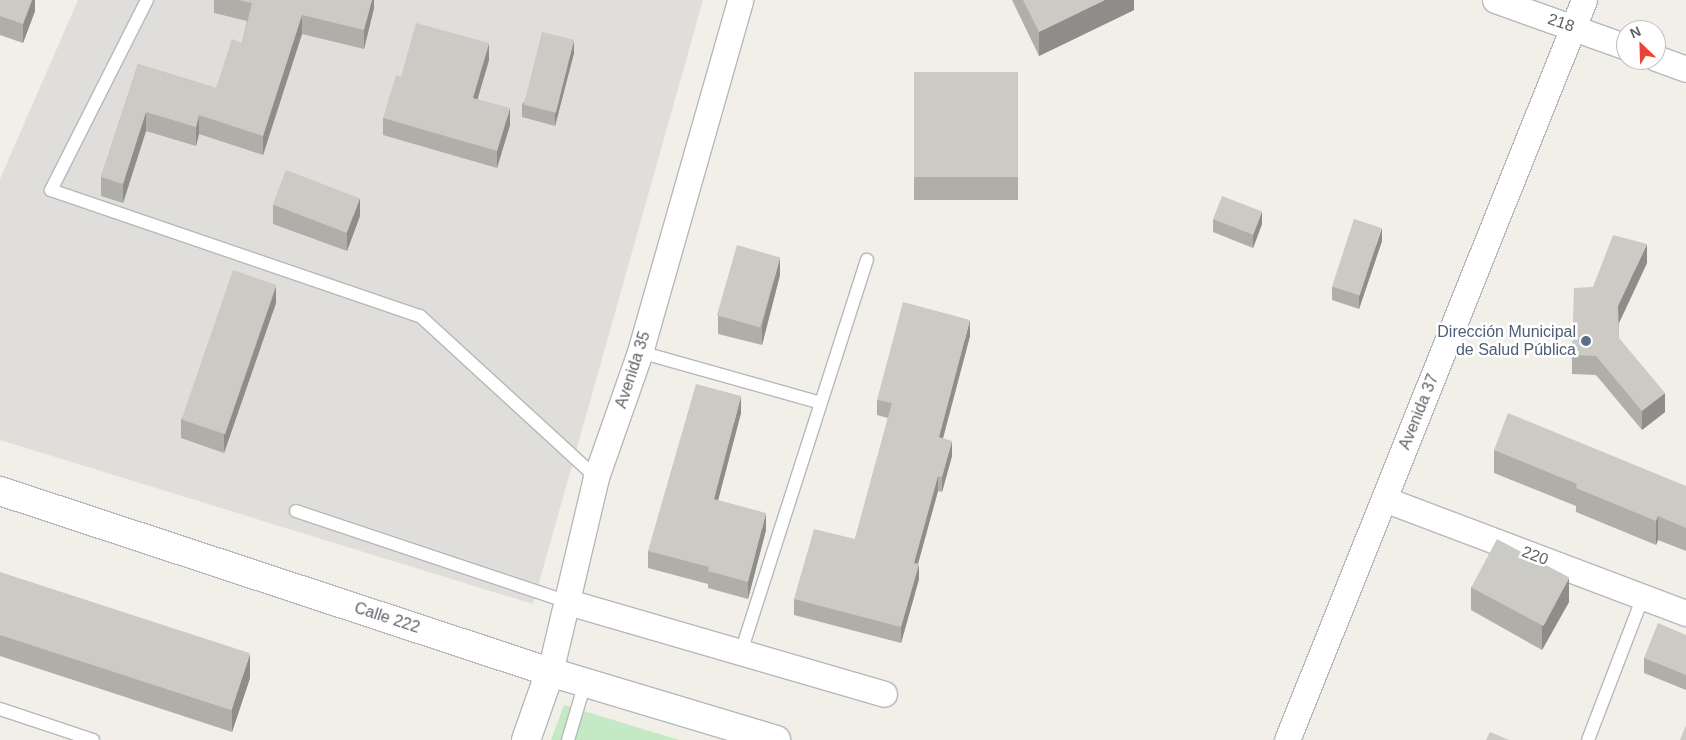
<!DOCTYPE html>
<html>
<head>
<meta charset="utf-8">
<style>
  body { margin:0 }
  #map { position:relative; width:1686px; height:740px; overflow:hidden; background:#f1efe8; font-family:Helvetica,sans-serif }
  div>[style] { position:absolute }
  .industrial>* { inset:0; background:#e0deda }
  .green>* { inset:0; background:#c5e8c5 }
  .roads { filter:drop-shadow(1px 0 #b5b8bc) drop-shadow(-1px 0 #b5b8bc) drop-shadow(0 1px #b5b8bc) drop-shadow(0 -1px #b5b8bc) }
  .service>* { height:12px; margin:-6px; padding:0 6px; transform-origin:6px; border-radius:6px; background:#fff }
  .minor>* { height:25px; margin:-12.5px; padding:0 12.5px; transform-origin:12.5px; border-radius:12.5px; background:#fff }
  .tertiary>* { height:28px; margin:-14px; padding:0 14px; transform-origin:14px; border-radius:14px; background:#fff }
  .secondary>* { height:28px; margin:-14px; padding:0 14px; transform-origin:14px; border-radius:14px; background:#fff }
  .wall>* { inset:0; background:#afaea9; transform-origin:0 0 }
  .shaded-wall>* { inset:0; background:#8f8d8a }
  .building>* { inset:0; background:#cccac5; transform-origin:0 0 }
  .dots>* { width:14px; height:14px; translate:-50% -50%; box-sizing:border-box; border:2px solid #fff; border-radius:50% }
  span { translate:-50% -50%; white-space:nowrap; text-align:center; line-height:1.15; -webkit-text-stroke:5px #fff; paint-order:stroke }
  .street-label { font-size:16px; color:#5f6368 }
  .service-label { font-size:16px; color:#4e5e75 }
  .right { translate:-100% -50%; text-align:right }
  .north { position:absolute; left:1616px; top:20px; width:50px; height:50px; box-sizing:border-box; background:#fff; border:1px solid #bfc1c3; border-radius:50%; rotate:336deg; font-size:14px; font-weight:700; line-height:20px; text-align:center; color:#5f6368 }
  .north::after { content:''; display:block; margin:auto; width:18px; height:22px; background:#ea4335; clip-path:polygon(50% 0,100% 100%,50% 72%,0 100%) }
</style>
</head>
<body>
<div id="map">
  <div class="industrial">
    <div style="clip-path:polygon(78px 0,703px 0,533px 604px,0 440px,0 179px)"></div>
  </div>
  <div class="green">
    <div style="clip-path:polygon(564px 705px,679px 740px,551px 740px)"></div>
  </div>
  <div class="roads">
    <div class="service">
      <div style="left:147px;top:0;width:213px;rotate:116.8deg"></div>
      <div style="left:51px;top:190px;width:390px;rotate:18.9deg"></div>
      <div style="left:420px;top:316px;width:239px;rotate:42.5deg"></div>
      <div style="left:640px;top:352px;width:185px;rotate:15.7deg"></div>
      <div style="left:296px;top:511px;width:287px;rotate:18.5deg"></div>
      <div style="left:741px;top:652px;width:412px;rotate:-72.2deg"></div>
      <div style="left:0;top:709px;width:98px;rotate:18.4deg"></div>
      <div style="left:568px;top:740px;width:59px;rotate:-73.4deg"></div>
      <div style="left:1588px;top:740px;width:153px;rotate:-69deg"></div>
    </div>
    <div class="minor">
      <div style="left:1495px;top:0;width:139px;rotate:19.7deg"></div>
      <div style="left:1656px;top:58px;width:32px;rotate:20deg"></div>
      <div style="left:1384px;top:499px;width:323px;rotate:20.7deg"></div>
      <div style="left:568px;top:602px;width:329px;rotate:16.2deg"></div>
      <div style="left:550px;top:672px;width:200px;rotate:-76.7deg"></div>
      <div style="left:596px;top:477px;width:133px;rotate:-70.6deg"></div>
      <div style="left:640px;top:352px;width:366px;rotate:-74.1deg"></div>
      <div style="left:1287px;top:740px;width:797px;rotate:-68.13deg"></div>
    </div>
    <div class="tertiary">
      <div style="left:526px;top:740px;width:72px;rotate:-70.6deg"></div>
    </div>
    <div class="secondary">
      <div style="left:0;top:491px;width:579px;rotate:18.22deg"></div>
      <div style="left:550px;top:672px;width:236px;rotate:16.7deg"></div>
    </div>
  </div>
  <div class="wall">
    <div style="clip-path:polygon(0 0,35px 0,35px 11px,23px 43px,0 35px)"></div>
    <div style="clip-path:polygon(214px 0,374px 0,374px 8px,364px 49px,302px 34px,263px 155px,199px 134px,196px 146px,146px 131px,123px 203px,101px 196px,101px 177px,138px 64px,216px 88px,242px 43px,247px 21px,214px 13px)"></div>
    <div style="clip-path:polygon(1012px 0,1134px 0,1134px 10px,1039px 56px)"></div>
    <div style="clip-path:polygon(574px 53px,555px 126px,522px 117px,522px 104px)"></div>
    <div style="clip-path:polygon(489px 60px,477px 99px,510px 125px,497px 168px,383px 135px,383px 118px)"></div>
    <div style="left:914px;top:72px;width:104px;height:128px"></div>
    <div style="clip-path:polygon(273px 205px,360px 216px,347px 251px,273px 224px)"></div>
    <div style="clip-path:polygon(1213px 219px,1262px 224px,1253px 248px,1213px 232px)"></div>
    <div style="clip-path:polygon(1382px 241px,1359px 309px,1332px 300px,1332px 287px)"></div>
    <div style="clip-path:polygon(1647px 263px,1619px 323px,1619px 338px,1665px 412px,1642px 430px,1596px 375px,1572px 374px,1572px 355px,1593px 287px)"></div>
    <div style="clip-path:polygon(780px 275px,762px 345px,718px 334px,718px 315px)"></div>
    <div style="clip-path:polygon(276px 303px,224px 453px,181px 438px,181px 419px)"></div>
    <div style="clip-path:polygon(970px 336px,943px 438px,952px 456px,942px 492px,938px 491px,918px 564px,919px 579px,901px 643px,794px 615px,794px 599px,855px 539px,888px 418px,877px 415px,877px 400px)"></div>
    <div style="clip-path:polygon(741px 413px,718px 500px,766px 530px,748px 599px,708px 588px,708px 584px,648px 568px,648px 551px)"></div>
    <div style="clip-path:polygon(1494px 450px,1686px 486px,1686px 551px,1658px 540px,1656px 545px,1576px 512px,1576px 506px,1494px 473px)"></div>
    <div style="clip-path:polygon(0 572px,250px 678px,232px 732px,0 656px)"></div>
    <div style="clip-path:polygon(1471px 587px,1569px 602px,1542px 650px,1471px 610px)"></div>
    <div style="clip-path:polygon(1686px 635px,1686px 690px,1644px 673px,1644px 658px)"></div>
  </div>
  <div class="shaded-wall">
    <div style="clip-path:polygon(32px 0,35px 0,35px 11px,23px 43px,23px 24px)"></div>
    <div style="clip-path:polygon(372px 0,374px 0,374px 8px,364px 49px,364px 30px)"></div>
    <div style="clip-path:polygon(1105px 0,1134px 0,1134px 10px,1039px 56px,1039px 32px)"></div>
    <div style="clip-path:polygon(302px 15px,302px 34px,263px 155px,263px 136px)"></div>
    <div style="clip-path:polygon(574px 40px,574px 53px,555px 126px,555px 113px)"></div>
    <div style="clip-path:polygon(489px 43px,489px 60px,473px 115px,473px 98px)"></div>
    <div style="clip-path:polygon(510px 108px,510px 125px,497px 168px,497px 151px)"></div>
    <div style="clip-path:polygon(146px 112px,146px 131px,123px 203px,123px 184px)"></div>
    <div style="clip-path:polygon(199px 115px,199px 134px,196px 146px,196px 127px)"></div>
    <div style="clip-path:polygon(360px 198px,360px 216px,347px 251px,347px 233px)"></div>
    <div style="clip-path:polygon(1262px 211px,1262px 224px,1253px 248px,1253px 235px)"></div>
    <div style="clip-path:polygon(1382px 228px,1382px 241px,1359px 309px,1359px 296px)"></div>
    <div style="clip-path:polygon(1647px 244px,1647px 263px,1618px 325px,1618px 306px)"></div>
    <div style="clip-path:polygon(780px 257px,780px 275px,762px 345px,762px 326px)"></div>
    <div style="clip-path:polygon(276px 285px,276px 303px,224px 453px,224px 434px)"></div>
    <div style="clip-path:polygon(970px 320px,970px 336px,939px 453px,939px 437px)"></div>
    <div style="clip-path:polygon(1665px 393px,1665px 412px,1642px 430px,1642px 411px)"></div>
    <div style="clip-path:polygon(741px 396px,741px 413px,714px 516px,714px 499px)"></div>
    <div style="clip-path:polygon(952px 441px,952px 456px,942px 492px,942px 477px)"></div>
    <div style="clip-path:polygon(938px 476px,938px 491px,914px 578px,914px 563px)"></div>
    <div style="clip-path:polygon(766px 513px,766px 530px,748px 599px,748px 582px)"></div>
    <div style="clip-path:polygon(1658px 516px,1658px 540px,1656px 545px,1656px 521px)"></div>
    <div style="clip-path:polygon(919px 564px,919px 579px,901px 643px,901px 627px)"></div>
    <div style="clip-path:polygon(1569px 578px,1569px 602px,1542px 650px,1542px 626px)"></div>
    <div style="clip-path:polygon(250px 654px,250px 678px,232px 732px,232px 708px)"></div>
  </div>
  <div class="building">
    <div style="clip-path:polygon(0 0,32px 0,23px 24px,0 16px)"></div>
    <div style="clip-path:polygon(238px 0,372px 0,364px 30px,302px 15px,263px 136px,199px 115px,196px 127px,146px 112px,123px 184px,101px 177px,138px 64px,216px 88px,232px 39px,242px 43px,252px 3px)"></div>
    <div style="clip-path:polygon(1023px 0,1105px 0,1039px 32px)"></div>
    <div style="clip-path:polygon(416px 23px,489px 43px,473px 98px,510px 108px,497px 151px,383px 118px,396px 75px,401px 77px)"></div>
    <div style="left:542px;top:32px;width:33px;height:75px;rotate:14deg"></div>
    <div style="left:914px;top:72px;width:104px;height:105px"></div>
    <div style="left:286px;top:170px;width:79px;height:37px;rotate:21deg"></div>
    <div style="left:1222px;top:196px;width:43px;height:25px;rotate:21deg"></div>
    <div style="left:1354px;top:219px;width:29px;height:71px;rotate:18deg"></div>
    <div style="clip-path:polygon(1613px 235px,1647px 244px,1618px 306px,1619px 338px,1665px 393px,1642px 411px,1596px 356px,1572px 355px,1574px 288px,1593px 287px)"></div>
    <div style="left:737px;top:245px;width:45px;height:73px;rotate:16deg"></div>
    <div style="left:233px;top:270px;width:46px;height:158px;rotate:19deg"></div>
    <div style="clip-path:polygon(903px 302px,970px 320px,939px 437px,952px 441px,942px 477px,938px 476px,914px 563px,919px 564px,901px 627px,794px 599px,814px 529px,855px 539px,892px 403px,877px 400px)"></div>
    <div style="clip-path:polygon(696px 384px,741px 396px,714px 499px,766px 513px,748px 582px,708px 571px,709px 567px,648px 551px)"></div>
    <div style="clip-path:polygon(1508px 413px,1686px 486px,1686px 528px,1658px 516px,1656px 521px,1576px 488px,1577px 484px,1494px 450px)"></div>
    <div style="left:1497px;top:539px;width:82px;height:55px;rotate:28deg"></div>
    <div style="left:0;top:572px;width:263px;height:60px;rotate:18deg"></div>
    <div style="clip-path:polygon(1658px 623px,1686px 635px,1686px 675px,1644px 658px)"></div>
    <div style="clip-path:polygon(1686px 725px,1686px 740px,1680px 740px)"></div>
    <div style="clip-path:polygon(1490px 732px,1509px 740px,1486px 740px)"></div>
  </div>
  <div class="dots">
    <div style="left:1586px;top:341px;background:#5c6f8a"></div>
  </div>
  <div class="street-label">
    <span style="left:1561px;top:23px;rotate:19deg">218</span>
    <span style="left:633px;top:370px;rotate:-72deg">Avenida 35</span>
    <span style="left:1419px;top:412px;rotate:-68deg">Avenida 37</span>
    <span style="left:1535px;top:556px;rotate:21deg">220</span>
    <span style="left:387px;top:618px;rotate:18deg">Calle 222</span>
  </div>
  <div class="service-label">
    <span class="right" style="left:1576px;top:341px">Dirección Municipal<br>de Salud Pública</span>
  </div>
  <div class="north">N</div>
</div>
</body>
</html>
